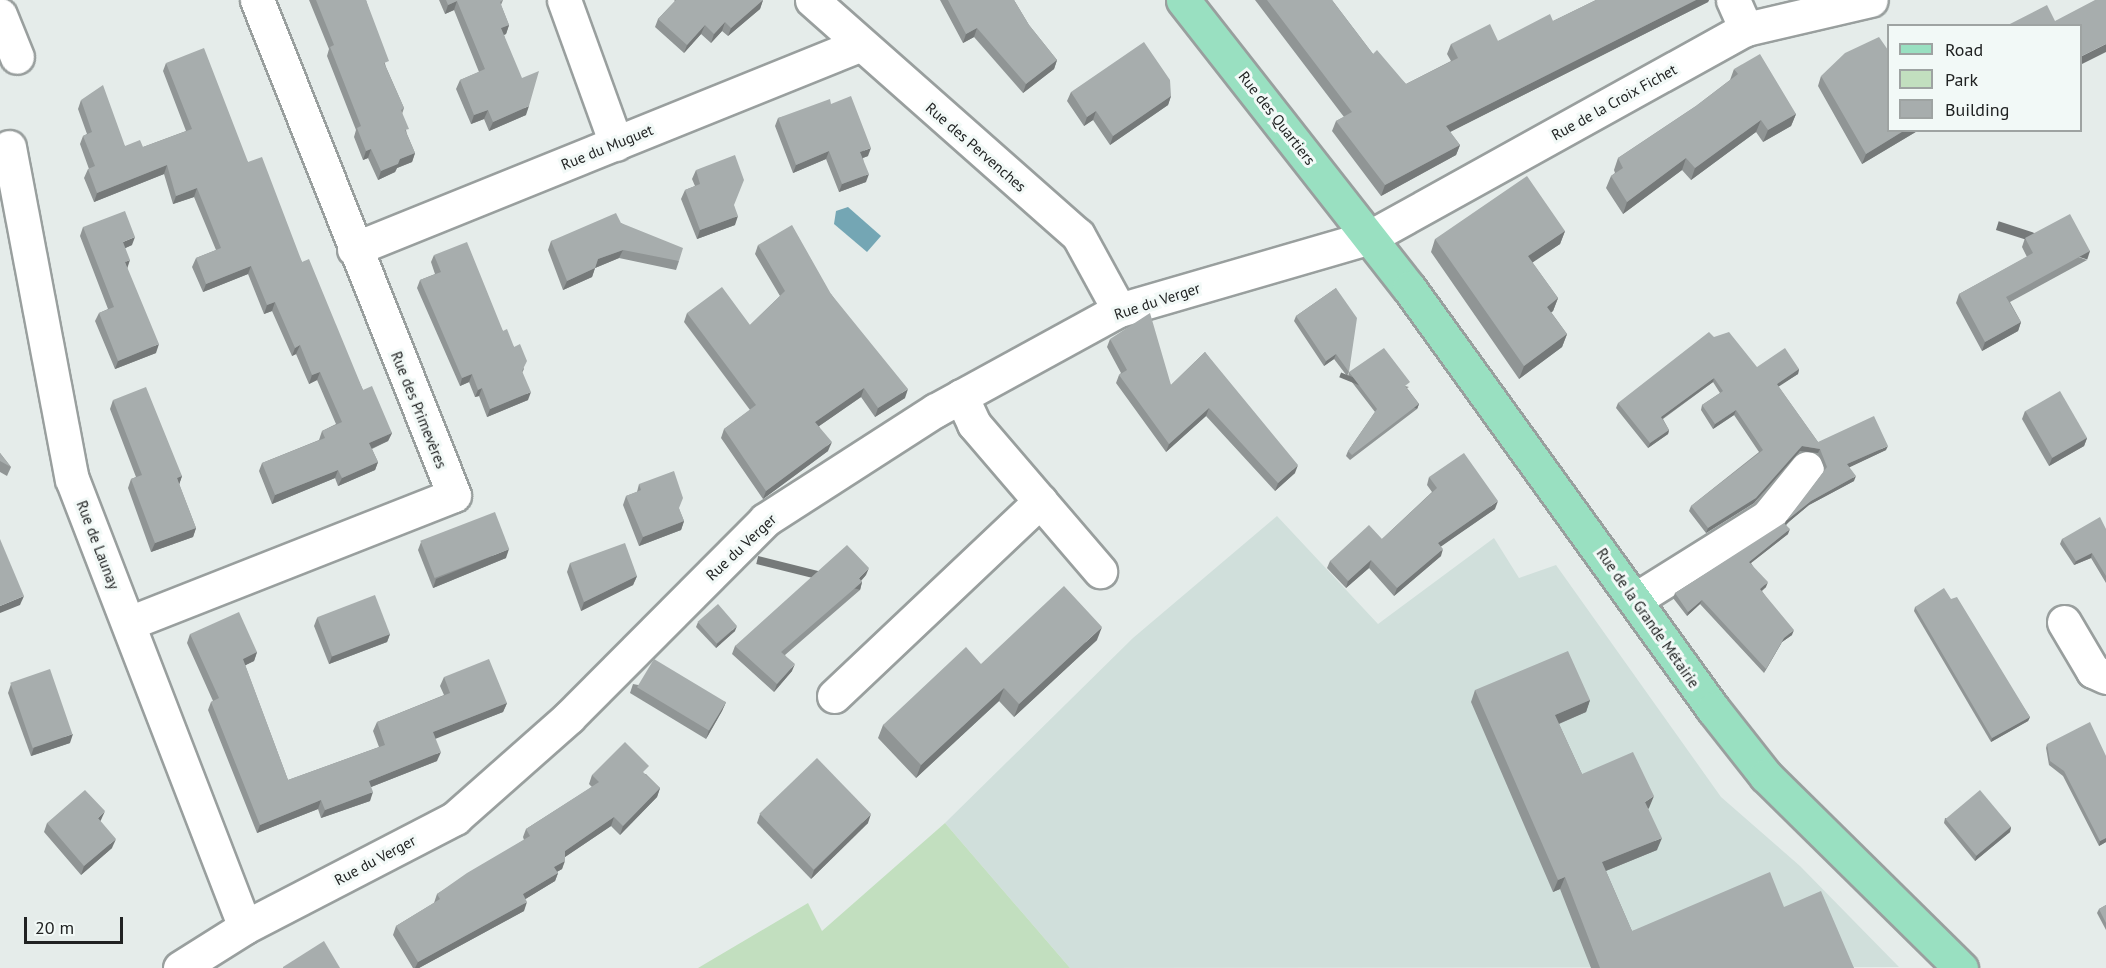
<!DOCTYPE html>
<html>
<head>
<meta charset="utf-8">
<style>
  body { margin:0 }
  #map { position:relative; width:2106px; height:968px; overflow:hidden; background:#e5ecea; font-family:"PT Sans",sans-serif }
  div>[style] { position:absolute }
  .built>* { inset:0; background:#d0dfdb }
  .green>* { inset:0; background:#c2dfbf }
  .water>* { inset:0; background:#74a6b4 }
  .roads { filter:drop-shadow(2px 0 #999f9e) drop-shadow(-2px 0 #999f9e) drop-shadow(0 2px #999f9e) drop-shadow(0 -2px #999f9e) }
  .minor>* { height:33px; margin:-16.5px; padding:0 16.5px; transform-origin:16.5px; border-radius:16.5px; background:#fff }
  .major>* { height:33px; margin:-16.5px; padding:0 16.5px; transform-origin:16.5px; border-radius:16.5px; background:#99e0c1 }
  .wall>* { inset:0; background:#909595 }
  .shaded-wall>* { inset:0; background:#757979; transform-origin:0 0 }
  .building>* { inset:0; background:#a7adad; transform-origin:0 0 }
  span { translate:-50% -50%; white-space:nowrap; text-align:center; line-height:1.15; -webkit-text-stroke:6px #f2f9f7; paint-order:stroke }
  .street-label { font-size:15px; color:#202222 }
  .legend { position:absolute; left:1887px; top:24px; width:195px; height:108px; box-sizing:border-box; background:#f2f9f7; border:2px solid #9ea3a2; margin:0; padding:8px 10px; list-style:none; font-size:18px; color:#202222 }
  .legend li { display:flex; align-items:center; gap:12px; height:30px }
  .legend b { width:30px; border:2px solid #9ea3a2 }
  .scale { position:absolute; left:24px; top:917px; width:99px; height:27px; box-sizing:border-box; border:3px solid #202222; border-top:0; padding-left:8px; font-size:18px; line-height:21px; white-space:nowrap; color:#202222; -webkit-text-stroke:4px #f2f9f7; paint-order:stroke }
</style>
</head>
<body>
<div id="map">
  <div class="built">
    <div style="clip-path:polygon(1277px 516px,1378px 624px,1494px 538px,1519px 578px,1556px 565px,1721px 797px,1800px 866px,1899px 967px,1070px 968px,945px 823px,1133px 638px)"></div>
  </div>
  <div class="green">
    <div style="clip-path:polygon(945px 823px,1070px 968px,698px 968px,808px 903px,822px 931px)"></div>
  </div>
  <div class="water">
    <div style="clip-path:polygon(848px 207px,881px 236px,867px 252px,834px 224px,836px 211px)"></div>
  </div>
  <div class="roads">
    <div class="minor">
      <div style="left:564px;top:0;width:153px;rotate:70.1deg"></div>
      <div style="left:812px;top:0;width:355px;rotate:41.5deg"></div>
      <div style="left:1078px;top:235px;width:85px;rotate:61.3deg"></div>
      <div style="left:1733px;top:0;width:32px;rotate:66deg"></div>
      <div style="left:0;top:15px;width:45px;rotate:68deg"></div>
      <div style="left:9px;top:147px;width:338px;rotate:79.3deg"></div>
      <div style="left:72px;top:479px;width:480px;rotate:68.9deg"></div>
      <div style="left:354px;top:249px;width:545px;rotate:-22deg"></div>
      <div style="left:961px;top:396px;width:31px;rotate:65deg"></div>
      <div style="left:974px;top:424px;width:194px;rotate:49.4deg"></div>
      <div style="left:1636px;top:599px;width:155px;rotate:-32deg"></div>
      <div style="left:1767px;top:517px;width:63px;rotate:-50.8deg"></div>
      <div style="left:2064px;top:622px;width:57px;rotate:59.4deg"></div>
      <div style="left:2093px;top:671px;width:14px;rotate:25deg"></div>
      <div style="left:129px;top:623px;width:349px;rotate:-21.5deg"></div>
      <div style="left:454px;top:495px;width:533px;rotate:-111.7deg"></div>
      <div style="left:834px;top:696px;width:284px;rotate:-43.4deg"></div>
      <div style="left:180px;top:968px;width:77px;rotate:-32.2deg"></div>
      <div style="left:245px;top:927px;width:237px;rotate:-27.4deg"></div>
      <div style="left:455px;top:818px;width:152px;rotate:-41.5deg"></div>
      <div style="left:569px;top:717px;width:278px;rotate:-45.1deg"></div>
      <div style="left:765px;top:520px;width:203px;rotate:-32.8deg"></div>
      <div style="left:936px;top:410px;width:209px;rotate:-28.7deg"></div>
      <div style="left:1119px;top:310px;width:261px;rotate:-16.2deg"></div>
      <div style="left:1370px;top:237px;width:430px;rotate:-29deg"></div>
      <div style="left:1746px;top:29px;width:128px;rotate:-13.1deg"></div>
    </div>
    <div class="major">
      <div style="left:1183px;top:0;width:366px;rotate:51.9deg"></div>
      <div style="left:1409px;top:288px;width:519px;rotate:54.17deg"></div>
      <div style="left:1713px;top:709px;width:85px;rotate:51.7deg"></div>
      <div style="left:1766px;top:776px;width:274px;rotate:44.6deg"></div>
    </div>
  </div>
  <div class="wall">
    <div style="clip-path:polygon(309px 0,366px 0,386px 67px,404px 108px,402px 114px,407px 134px,415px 153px,412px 162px,397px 168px,395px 172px,378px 180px,368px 158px,363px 160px,354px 137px,356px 130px,327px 56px,329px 49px)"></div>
    <div style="clip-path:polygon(439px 0,503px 0,501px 5px,509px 25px,506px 34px,504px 35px,526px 115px,489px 131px,484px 119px,471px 124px,456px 89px,460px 80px,479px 72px,454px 10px,445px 14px)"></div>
    <div style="clip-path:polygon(674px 0,763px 0,760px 9px,728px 36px,722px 31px,711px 43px,701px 34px,684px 53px,655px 27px,658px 19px,675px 1px)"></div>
    <div style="clip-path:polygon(940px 0,1014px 0,1029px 25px,1057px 60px,1054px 69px,1023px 93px,974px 37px,963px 43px)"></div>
    <div style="clip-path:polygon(1255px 0,1332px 0,1373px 54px,1406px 84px,1451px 61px,1447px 54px,1451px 44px,1498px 41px,1553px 21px,1596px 0,1709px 0,1708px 2px,1450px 132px,1460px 145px,1456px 155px,1381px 196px,1332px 131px,1336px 121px,1344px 117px)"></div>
    <div style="clip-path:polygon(166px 63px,248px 162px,302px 262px,363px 390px,392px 433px,388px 441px,372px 449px,378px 462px,375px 470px,338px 486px,335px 478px,272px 504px,259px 471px,262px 463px,319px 440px,322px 431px,336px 424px,317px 380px,309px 384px,296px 354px,292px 356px,272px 311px,264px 314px,248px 274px,203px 292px,192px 267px,196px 258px,216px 250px,194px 197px,173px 204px,164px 174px,94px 202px,84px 178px,88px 169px,89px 169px,80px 144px,83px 136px,87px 134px,78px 109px,81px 100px,125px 146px,143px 147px,186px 131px,163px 71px)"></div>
    <div style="clip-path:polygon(1734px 69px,1796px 114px,1791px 126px,1763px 142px,1756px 132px,1691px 180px,1682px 170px,1623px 214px,1606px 188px,1611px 176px,1615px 173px,1614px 170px,1618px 158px,1696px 106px,1730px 80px)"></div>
    <div style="clip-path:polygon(1821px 76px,1888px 130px,1919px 130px,1862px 164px,1818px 86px)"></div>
    <div style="clip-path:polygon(1071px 92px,1171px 96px,1168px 105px,1110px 145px,1093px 120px,1084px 126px,1067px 101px)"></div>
    <div style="clip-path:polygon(831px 104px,868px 156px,863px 158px,866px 182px,839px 192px,826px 159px,793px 173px,775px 126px,778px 118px)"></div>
    <div style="clip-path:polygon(696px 170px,734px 205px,735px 225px,697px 239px,681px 199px,685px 190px,695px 186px,692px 179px)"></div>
    <div style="clip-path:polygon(621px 223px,679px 261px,676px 270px,619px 258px,595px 268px,592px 277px,563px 290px,548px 250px,551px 241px)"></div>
    <div style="clip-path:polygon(83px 227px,132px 245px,125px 248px,127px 268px,156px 353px,115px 369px,95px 321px,99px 313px,108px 309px,80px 236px)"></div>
    <div style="clip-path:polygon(1565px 231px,1560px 244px,1532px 262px,1558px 298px,1553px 311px,1551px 312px,1567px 334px,1562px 347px,1519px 379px,1431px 252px,1435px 239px)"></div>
    <div style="clip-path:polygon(2025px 238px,2087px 260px,2010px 302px,2021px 322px,2018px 331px,1982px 351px,1956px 303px,1959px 294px,2027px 257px,2022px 247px)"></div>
    <div style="clip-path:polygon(758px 245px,831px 294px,905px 398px,875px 417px,861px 397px,819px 426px,828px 451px,763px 499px,721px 438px,724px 429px,750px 410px,684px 322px,687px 313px,750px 325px,780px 296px,755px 254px)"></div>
    <div style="clip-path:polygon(434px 255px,503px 331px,514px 347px,524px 369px,522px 373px,528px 400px,487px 417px,479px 396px,475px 397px,469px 382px,460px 386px,417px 288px,420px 280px,435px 274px,431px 262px)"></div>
    <div style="clip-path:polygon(1336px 288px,1349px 372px,1347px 376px,1334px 359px,1324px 366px,1294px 321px,1296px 316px)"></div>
    <div style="clip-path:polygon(1110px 339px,1171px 385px,1205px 352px,1295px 473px,1275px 491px,1206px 416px,1166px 452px,1116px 383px,1119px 375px,1121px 373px,1107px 347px)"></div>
    <div style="clip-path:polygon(1757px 367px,1799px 369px,1798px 374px,1778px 386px,1818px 442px,1886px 450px,1849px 467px,1854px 481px,1809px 505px,1786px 524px,1788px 534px,1751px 563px,1766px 587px,1762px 591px,1792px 635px,1782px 642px,1764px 673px,1700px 604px,1687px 616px,1673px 598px,1675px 593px,1785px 524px,1825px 470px,1818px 453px,1800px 451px,1754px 503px,1706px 533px,1689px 511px,1691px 506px,1759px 452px,1734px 415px,1713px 429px,1701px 410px,1702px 405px,1720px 393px,1713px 382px,1663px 419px,1669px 430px,1668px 434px,1648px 448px,1616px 408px,1618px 403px)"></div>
    <div style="clip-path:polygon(1349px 372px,1409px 387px,1407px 388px,1419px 404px,1417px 409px,1350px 460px,1346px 456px,1348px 451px,1375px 412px,1348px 377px)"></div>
    <div style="clip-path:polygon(113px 400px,182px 476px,179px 484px,196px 528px,193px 537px,151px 552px,128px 488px,131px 479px,136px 477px,110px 409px)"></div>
    <div style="clip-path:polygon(2025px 411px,2087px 438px,2084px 446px,2049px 466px,2022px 419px)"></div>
    <div style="clip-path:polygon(0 453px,11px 467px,7px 476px,0 472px)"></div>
    <div style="clip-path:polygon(1429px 477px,1495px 509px,1441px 546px,1441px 556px,1394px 596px,1369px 568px,1346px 588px,1327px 568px,1330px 561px,1382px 539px,1432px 492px,1427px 485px)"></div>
    <div style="clip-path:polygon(639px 484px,679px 509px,684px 521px,681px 530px,639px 546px,623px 505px,626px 496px,637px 492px)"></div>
    <div style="clip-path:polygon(2106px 529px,2106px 583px,2091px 558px,2074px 565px,2060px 544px,2062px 539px)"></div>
    <div style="clip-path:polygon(421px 542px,506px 558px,433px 588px,418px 550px)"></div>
    <div style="clip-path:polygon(570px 563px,637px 576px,633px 585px,581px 611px,567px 572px)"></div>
    <div style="clip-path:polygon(866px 575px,861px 581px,862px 582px,860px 590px,785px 655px,792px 671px,774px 692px,732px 654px,735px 646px)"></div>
    <div style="clip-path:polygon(1951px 599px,2030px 717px,2028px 721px,1991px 742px,1914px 611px,1915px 607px)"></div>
    <div style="clip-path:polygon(317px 618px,390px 634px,387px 642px,329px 664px,314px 626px)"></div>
    <div style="clip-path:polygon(698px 622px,735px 631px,716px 648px,696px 627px)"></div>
    <div style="clip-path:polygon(190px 634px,257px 652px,254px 661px,245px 665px,288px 780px,379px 747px,373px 731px,377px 722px,444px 695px,440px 686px,444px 677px,507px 703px,503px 712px,435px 738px,437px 761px,371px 787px,370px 801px,321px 818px,318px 809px,257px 833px,208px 710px,211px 702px,213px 701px,187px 643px)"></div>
    <div style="clip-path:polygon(1097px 640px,1014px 717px,999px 701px,916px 778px,878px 738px,883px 725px,981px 664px)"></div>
    <div style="clip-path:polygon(11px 684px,70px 743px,31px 756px,8px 693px)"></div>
    <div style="clip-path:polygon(633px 684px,726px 702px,722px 711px,706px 739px,630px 693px)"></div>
    <div style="clip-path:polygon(1475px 690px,1590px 700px,1586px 712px,1559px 724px,1582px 774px,1649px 808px,1648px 809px,1657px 850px,1606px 871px,1632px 931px,1784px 907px,1854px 968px,1591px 968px,1560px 889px,1553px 892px,1471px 702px)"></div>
    <div style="clip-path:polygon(2047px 744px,2106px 756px,2106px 842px,2099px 846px,2063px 776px,2049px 765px,2046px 748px)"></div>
    <div style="clip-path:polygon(646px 774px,660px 788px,657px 797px,620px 835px,611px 826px,565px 857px,562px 869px,557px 872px,558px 873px,555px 881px,525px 899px,524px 911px,419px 968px,413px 968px,393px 935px,396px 926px,434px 903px,437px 894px,524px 840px,523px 837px,526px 829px,592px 787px,589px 784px,592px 775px)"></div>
    <div style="clip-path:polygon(760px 814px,868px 823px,811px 879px,757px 823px)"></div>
    <div style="clip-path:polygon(1945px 818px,2011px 827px,2010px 832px,1975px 861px,1944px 823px)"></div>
    <div style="clip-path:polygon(101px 820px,100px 821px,112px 848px,81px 875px,44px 832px,47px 823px)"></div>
    <div style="clip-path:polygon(2106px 905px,2106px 930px,2097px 913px,2099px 909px)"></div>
  </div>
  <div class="shaded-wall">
    <div style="clip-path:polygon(763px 0,760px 9px,728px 36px,731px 28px)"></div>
    <div style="clip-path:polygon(1696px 0,1709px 0,1708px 2px,1442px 136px,1446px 126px)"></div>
    <div style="clip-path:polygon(457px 1px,454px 10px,445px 14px,448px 5px)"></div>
    <div style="clip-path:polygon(725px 22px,722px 31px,711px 43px,714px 34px)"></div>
    <div style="clip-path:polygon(509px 25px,506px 34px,498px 37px,501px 28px)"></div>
    <div style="clip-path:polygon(705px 25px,701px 34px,684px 53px,687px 45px)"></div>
    <div style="clip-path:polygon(977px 28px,974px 37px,963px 43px,966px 34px)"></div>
    <div style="clip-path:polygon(2106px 44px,2106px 52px,2080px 65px,2080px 57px)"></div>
    <div style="clip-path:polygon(1057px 60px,1054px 69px,1023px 93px,1026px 84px)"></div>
    <div style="clip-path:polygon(1171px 96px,1168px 105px,1110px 145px,1113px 136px)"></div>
    <div style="clip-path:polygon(529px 106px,526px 115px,489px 131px,493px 122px)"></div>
    <div style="clip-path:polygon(488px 110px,484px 119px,471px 124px,474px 115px)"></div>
    <div style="clip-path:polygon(1096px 111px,1093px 120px,1084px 126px,1087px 117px)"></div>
    <div style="clip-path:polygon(1796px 114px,1791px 126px,1763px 142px,1768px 130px)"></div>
    <div style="clip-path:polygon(1761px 120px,1756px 132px,1691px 180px,1695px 168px)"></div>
    <div style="clip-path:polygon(1905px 130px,1919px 130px,1862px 164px,1866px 154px)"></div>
    <div style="clip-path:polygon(1460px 145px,1456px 155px,1381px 196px,1385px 185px)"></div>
    <div style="clip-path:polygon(871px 148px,868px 156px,857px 160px,860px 152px)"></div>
    <div style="clip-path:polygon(371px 149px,368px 158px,363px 160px,366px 151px)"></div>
    <div style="clip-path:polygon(829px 151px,826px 159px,793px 173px,796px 165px)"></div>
    <div style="clip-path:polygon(415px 153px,412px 162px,397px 168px,395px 172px,378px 180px,381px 171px,400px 159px)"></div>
    <div style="clip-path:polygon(1686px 158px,1682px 170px,1623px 214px,1627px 202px)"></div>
    <div style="clip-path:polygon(167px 165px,164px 174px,94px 202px,97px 193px)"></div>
    <div style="clip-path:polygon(869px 174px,866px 182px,839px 192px,842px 184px)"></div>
    <div style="clip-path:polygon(197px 188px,194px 197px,173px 204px,176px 196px)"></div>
    <div style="clip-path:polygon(738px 216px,735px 225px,697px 239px,700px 230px)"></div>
    <div style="clip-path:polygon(1565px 231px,1560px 244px,1523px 269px,1528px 256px)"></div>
    <div style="clip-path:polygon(135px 237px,132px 245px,119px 251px,123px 242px)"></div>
    <div style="clip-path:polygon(623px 250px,619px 258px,595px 268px,598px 259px)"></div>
    <div style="left:2090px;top:251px;width:9px;height:96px;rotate:108deg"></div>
    <div style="clip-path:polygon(130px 260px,127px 269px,125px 262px)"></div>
    <div style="clip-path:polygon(251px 266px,248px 274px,203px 292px,206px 284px)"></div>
    <div style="clip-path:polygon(595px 268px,592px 277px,563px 290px,567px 281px)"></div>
    <div style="clip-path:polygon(1558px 298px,1553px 311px,1542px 320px,1547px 307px)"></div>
    <div style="clip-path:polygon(275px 302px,272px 311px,264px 314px,267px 305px)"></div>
    <div style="clip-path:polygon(2021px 322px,2018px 331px,1982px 351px,1985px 342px)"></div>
    <div style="clip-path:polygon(1567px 334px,1562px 347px,1519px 379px,1524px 366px)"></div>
    <div style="clip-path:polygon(159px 344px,156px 353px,115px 369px,118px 361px)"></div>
    <div style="clip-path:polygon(300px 345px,296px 354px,292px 356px,295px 348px)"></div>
    <div style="clip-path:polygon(1336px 354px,1334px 359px,1324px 366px,1326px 361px)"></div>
    <div style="clip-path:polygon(1799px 369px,1798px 374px,1775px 389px,1777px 384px)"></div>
    <div style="clip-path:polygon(320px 372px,317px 380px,309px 384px,312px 375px)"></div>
    <div style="clip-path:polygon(472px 374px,469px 382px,460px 386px,462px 378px)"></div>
    <div style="clip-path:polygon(1714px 378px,1713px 382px,1659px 421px,1661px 417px)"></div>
    <div style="clip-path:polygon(482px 388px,479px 396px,475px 397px,478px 390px)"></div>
    <div style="clip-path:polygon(864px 388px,861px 397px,812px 431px,815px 422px)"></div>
    <div style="clip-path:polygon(908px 389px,905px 398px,875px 417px,878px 408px)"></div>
    <div style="clip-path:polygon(531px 392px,528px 400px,487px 417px,490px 409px)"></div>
    <div style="left:1419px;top:404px;width:5px;height:84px;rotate:112deg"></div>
    <div style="clip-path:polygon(1209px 408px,1206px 416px,1166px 452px,1169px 444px)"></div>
    <div style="clip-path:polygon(1736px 410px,1734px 415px,1713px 429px,1715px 424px)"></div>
    <div style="clip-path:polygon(1669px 430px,1668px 434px,1648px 448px,1650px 443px)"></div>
    <div style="clip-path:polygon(392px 433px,388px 441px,366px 451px,369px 443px)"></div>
    <div style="clip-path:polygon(2087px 438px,2084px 446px,2049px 466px,2052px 458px)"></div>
    <div style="clip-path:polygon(832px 442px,828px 451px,763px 499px,766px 491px)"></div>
    <div style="clip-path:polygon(1802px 446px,1820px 449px,1818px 453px,1800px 451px,1754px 503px,1706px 533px,1708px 528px)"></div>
    <div style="clip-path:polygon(1888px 446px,1886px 450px,1846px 469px,1847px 464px)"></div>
    <div style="clip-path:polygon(378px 462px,375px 470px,338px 486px,342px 478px)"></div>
    <div style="clip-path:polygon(1298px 465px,1295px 473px,1275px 491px,1278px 483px)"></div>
    <div style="clip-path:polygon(338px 470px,335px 478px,272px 504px,275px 495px)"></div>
    <div style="clip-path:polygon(182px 476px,179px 485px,177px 478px)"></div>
    <div style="clip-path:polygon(1856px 476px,1854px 481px,1809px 505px,1784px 526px,1786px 521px,1811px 501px)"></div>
    <div style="clip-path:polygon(1498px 501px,1495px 509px,1436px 550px,1438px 543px)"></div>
    <div style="clip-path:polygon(684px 521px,681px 530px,639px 546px,643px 537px)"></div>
    <div style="clip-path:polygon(196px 528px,193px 537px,151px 552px,155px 543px)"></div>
    <div style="clip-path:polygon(1790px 529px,1788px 534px,1747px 566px,1749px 562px)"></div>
    <div style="clip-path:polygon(509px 549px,506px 558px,433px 588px,436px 579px)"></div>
    <div style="clip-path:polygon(1443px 549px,1441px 556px,1394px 596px,1397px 588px)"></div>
    <div style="clip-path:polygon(2092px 553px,2091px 558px,2074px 565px,2076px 561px)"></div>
    <div style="clip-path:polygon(1371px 560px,1369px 568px,1346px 588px,1348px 581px)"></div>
    <div style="clip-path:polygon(869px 568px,866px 575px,856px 586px,859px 578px)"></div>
    <div style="clip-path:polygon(637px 576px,633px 585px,581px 611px,584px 602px)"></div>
    <div style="left:862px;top:582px;width:8px;height:107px;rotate:104deg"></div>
    <div style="clip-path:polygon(1768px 582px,1766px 587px,1759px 593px,1760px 589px)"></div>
    <div style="clip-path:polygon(24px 596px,20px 605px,0 613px,0 606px)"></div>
    <div style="clip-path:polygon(1702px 600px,1700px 604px,1687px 616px,1688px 612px)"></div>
    <div style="clip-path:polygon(737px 626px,735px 631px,716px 648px,717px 644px)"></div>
    <div style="clip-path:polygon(1102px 627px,1097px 640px,1014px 717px,1019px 704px)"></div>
    <div style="clip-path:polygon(1794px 630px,1792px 635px,1782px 642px,1764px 673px,1766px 669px,1784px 638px)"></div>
    <div style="clip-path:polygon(390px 634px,387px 642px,329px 664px,332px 656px)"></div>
    <div style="clip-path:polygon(257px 652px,254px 661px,240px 668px,243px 659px)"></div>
    <div style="clip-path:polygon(795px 664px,792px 671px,774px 692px,777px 684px)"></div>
    <div style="clip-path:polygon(1004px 688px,999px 701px,916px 778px,921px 765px)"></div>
    <div style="clip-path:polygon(1590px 700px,1586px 712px,1551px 727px,1555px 715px)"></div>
    <div style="clip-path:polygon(726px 702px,722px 711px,706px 739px,709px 730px)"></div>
    <div style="clip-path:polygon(507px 703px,503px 712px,430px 741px,433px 732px)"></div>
    <div style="clip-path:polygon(2030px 717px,2028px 721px,1991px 742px,1992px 738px)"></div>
    <div style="clip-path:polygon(73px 734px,70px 743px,31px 756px,34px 747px)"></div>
    <div style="clip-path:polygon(441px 752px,437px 761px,366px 789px,369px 781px)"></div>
    <div style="clip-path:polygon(660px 788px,657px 797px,620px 835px,623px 826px)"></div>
    <div style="clip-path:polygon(373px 792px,370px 801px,321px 818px,325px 810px)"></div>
    <div style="clip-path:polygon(1654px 796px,1649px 808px,1640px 814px,1645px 802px)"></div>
    <div style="clip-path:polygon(321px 800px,318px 809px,257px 833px,260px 825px)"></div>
    <div style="clip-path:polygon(105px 811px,101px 820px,94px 827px,98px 818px)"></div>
    <div style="clip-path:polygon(871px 814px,868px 823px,811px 879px,814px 870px)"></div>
    <div style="clip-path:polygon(614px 817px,611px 826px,562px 859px,565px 851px)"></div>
    <div style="clip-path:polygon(2011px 827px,2010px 832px,1975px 861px,1976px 856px)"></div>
    <div style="clip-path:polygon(1662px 838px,1657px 850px,1598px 874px,1602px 862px)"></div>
    <div style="clip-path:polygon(2106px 838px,2106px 842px,2099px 846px,2100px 841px)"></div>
    <div style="clip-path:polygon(116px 839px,112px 848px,81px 875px,84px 866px)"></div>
    <div style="clip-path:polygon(565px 861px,562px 869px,551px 875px,554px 867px)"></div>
    <div style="clip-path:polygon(558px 873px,555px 881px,519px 903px,523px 894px)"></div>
    <div style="clip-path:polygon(1565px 877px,1560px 889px,1553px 892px,1558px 880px)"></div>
    <div style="clip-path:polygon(527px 902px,524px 911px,419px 968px,415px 968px,418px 962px)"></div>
  </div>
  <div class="building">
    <div style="clip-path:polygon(316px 0,366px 0,389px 61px,384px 63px,404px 108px,401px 110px,409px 129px,405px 130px,415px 153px,400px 159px,398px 164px,381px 171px,371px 149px,366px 151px,357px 128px,361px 126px,330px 47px,334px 45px)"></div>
    <div style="clip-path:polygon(446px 0,503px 0,500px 2px,509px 25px,501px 28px,522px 78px,539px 71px,529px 106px,493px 122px,488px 110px,474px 115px,460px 80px,485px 69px,457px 1px,448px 5px)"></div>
    <div style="clip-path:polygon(676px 0,763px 0,731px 28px,725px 22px,714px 34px,705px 25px,687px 45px,658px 19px)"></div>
    <div style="clip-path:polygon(948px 0,1014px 0,1029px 25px,1057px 60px,1026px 84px,977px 28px,966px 34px)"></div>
    <div style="clip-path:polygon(1267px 0,1332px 0,1373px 54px,1377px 50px,1406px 84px,1458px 58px,1451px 44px,1490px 24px,1498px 41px,1550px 14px,1553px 21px,1596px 0,1696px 0,1446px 126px,1460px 145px,1385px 185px,1336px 121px,1352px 112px)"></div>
    <div style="clip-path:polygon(2095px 0,2106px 0,2106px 44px,2080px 57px,2080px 26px,2006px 26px,2047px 5px,2055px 21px)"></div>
    <div style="clip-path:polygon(1879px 37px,1888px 50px,1888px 130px,1905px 130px,1866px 154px,1821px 76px,1845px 53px)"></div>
    <div style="clip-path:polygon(1144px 42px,1170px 80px,1171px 96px,1113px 136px,1096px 111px,1087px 117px,1071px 92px)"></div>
    <div style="clip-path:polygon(204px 48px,248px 162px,262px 157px,302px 262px,309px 259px,363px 390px,372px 386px,392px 433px,369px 443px,378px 462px,342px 478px,338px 470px,275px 495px,262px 463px,325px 438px,322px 431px,342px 422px,320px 372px,312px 375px,300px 345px,295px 348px,275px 302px,267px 305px,251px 266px,206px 284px,196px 258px,221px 248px,197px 188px,176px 196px,167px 165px,97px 193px,88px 169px,95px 166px,83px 136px,92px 132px,81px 100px,103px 85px,125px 146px,140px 140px,143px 147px,192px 129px,166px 63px)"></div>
    <div style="clip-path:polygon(1760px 54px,1796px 114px,1768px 130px,1761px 120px,1695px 168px,1686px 158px,1627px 202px,1611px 176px,1623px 168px,1618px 158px,1696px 106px,1738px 74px,1734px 69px)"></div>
    <div style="clip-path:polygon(851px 96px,871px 148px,860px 152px,869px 174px,842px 184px,829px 151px,796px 165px,778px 118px,830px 99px,831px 104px)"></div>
    <div style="clip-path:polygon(735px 155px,744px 180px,734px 205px,738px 216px,700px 230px,685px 190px,700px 184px,696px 170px)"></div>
    <div style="clip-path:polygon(1527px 176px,1565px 231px,1528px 256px,1558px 298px,1547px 307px,1567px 334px,1524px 366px,1435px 239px)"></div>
    <div style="clip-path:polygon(125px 211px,135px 237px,123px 242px,130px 260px,125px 262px,159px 344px,118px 361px,99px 313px,114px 307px,83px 227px)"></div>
    <div style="clip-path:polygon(616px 213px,621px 223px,683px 248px,679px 261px,623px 250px,598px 259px,595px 268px,567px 281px,551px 241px)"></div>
    <div style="clip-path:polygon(2070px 214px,2090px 251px,2006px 297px,2021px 322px,1985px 342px,1959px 294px,2033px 253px,2025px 238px)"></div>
    <div style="clip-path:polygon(792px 225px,831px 294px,908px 389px,878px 408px,864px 388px,815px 422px,832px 442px,766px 491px,724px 429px,756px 405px,687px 313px,722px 287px,750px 325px,785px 291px,758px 245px)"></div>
    <div style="clip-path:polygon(467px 242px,503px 331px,507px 329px,514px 347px,520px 344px,527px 361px,522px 371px,531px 392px,490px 409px,482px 388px,478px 390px,472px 374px,462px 378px,420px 280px,441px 272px,434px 255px)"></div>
    <div style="clip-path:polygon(1336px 288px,1357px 318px,1349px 372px,1336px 354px,1326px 361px,1296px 316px)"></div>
    <div style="clip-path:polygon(1150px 313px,1171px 385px,1205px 352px,1298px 465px,1278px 483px,1209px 408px,1169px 444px,1119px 375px,1127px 370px,1110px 339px)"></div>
    <div style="clip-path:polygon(1709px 332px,1714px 337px,1729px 332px,1757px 367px,1785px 348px,1799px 369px,1777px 384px,1818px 442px,1874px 416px,1888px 446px,1847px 464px,1856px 476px,1811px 501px,1786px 521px,1827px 467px,1820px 449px,1802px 446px,1756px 498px,1708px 528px,1691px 506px,1763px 450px,1736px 410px,1715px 424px,1702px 405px,1723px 391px,1714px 378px,1661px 417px,1669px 430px,1650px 443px,1618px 403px)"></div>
    <div style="clip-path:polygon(1384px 348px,1410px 382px,1405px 386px,1419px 404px,1352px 455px,1348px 451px,1377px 409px,1349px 372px)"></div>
    <div style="clip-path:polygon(146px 387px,182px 476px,177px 478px,196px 528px,155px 543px,131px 479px,142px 475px,113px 400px)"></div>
    <div style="left:2060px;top:391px;width:54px;height:40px;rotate:60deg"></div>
    <div style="clip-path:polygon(0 453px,11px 467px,0 461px)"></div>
    <div style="clip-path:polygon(1464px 453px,1498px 501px,1438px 543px,1443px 549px,1397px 588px,1371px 560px,1348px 581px,1330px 561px,1369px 525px,1382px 539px,1437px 488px,1429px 477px)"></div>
    <div style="clip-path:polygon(674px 471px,683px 498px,679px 508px,684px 521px,643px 537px,626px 496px,641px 490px,639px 484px)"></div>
    <div style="left:495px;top:512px;width:40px;height:80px;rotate:69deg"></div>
    <div style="clip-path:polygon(2100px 517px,2106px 529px,2106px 576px,2092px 553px,2076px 561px,2062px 539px)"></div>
    <div style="clip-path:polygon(1784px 523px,1790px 529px,1749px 562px,1768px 582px,1760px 589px,1794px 630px,1784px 638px,1766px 669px,1702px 600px,1688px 612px,1675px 593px)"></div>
    <div style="clip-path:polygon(0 539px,24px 596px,0 606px)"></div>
    <div style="clip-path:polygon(625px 543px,637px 576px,584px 602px,570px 563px)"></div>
    <div style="clip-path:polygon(847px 545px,869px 568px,859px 578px,862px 582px,781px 652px,795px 664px,777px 684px,735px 646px)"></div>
    <div style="clip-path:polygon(1064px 586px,1102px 627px,1019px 704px,1004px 688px,921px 765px,883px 725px,966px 647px,981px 664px)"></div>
    <div style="clip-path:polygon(1944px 588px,1951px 599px,1957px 597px,2030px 717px,1992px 738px,1915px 607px)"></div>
    <div style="left:375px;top:595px;width:42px;height:62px;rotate:69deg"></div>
    <div style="left:718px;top:604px;width:29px;height:27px;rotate:49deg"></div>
    <div style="clip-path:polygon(239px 612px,257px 652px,243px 659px,288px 780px,385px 745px,377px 722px,450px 693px,444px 677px,489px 659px,507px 703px,433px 732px,441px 752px,369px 781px,373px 792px,325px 810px,321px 800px,260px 825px,211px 702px,219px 698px,190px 634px)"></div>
    <div style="clip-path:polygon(1568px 651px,1590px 700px,1555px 715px,1582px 774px,1633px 752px,1654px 796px,1645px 802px,1662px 838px,1602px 862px,1632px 931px,1770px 872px,1784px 907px,1821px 891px,1854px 968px,1600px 968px,1565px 877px,1558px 880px,1475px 690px)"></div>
    <div style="left:654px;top:659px;width:84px;height:33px;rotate:31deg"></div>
    <div style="left:50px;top:669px;width:69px;height:42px;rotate:71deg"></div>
    <div style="clip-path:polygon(2090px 722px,2106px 756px,2106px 838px,2100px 841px,2064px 771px,2050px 761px,2047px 744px)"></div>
    <div style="clip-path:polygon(625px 742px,649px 766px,643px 772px,660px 788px,623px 826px,614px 817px,565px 851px,565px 861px,554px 867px,558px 873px,523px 894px,527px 902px,418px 962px,396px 926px,440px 899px,437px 894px,467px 873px,530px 836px,526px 829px,599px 782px,592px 775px)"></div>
    <div style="left:817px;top:758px;width:78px;height:80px;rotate:46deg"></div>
    <div style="clip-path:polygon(85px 790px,105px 811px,98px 818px,116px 839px,84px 866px,47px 823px)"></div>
    <div style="left:1980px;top:790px;width:48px;height:45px;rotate:50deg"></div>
    <div style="clip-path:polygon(2106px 905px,2106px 923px,2099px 909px)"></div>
    <div style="clip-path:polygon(324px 941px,340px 968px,283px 968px,283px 967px)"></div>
  </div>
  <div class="street-label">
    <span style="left:1614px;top:102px;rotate:-29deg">Rue de la Croix Fichet</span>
    <span style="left:1277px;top:118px;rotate:52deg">Rue des Quartiers</span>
    <span style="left:607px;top:147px;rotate:-22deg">Rue du Muguet</span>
    <span style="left:976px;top:147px;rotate:41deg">Rue des Pervenches</span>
    <span style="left:1157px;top:301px;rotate:-18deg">Rue du Verger</span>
    <span style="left:419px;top:410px;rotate:68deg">Rue des Primevères</span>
    <span style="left:98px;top:545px;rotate:69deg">Rue de Launay</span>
    <span style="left:741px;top:547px;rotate:-43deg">Rue du Verger</span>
    <span style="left:1648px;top:618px;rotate:55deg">Rue de la Grande Métairie</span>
    <span style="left:375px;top:860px;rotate:-28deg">Rue du Verger</span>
  </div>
  <ul class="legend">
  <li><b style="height:8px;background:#99e0c1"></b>Road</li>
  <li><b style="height:16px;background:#c2dfbf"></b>Park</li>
  <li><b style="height:16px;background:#a7adad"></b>Building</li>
  </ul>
  <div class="scale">20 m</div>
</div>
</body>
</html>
